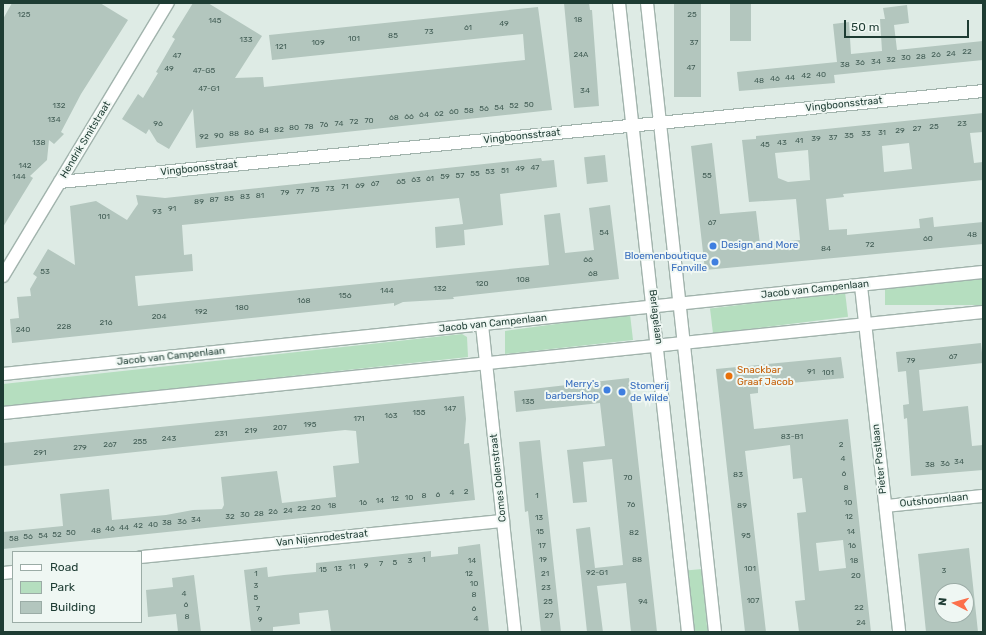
<!DOCTYPE html>
<html>
<head>
<meta charset="utf-8">
<style>
  body { margin:0 }
  #map { position:relative; width:986px; height:635px; overflow:hidden; background:#deebe5; font-family:Rubik,sans-serif }
  div>[style] { position:absolute }
  .green>* { inset:0; background:#b5debf; transform-origin:0 0 }
  .building>* { inset:0; background:#b3c6be; transform-origin:0 0 }
  .roads { filter:drop-shadow(1px 0 #a1b3ac) drop-shadow(-1px 0 #a1b3ac) drop-shadow(0 1px #a1b3ac) drop-shadow(0 -1px #a1b3ac) }
  .street>* { height:12px; margin:-6px; padding:0 6px; transform-origin:6px; border-radius:6px; background:#fff }
  .secondary>* { height:12px; margin:-6px; padding:0 6px; transform-origin:6px; border-radius:6px; background:#fff }
  .dots>* { width:11px; height:11px; translate:-50% -50%; box-sizing:border-box; border:2px solid #eff7f3; border-radius:50% }
  span { translate:-50% -50%; white-space:nowrap; text-align:center; line-height:1.15; -webkit-text-stroke:4px #eff7f3; paint-order:stroke }
  .number-label { font-size:8px; color:#435e56 }
  .number-label span { -webkit-text-stroke-width:0 }
  .street-label { font-size:10px; color:#1e3c33 }
  .shop-label { font-size:10px; color:#366cbe }
  .left { translate:0 -50%; text-align:left }
  .right { translate:-100% -50%; text-align:right }
  .food-label { font-size:10px; color:#c56008 }
  .frame { position:absolute; inset:0; border:4px solid #1e3c33; pointer-events:none }
  .legend { position:absolute; left:12px; top:551px; width:130px; height:72px; box-sizing:border-box; background:#eff7f3; border:1px solid #9baca6; margin:0; padding:5px 7px; list-style:none; font-size:12px; color:#1e3c33 }
  .legend li { display:flex; align-items:center; gap:8px; height:20px }
  .legend b { width:20px; border:1px solid #9baca6 }
  .north { position:absolute; left:934px; top:583px; width:40px; height:40px; box-sizing:border-box; background:#eff7f3; border:1px solid #9baca6; border-radius:50%; rotate:276deg; font-size:11px; font-weight:700; line-height:16px; text-align:center; color:#1e3c33 }
  .north::after { content:''; display:block; margin:auto; width:14px; height:18px; background:#fc704b; clip-path:polygon(50% 0,100% 100%,50% 72%,0 100%) }
  .scale { position:absolute; left:844px; top:20px; width:125px; height:18px; box-sizing:border-box; border:2px solid #1e3c33; border-top:0; padding-left:5px; font-size:12px; line-height:14px; white-space:nowrap; color:#1e3c33; -webkit-text-stroke:3px #eff7f3; paint-order:stroke }
</style>
</head>
<body>
<div id="map">
  <div class="green">
    <div style="left:983px;top:279px;width:26px;height:98px;rotate:90deg"></div>
    <div style="left:845px;top:292px;width:25px;height:136px;rotate:83deg"></div>
    <div style="clip-path:polygon(630px 314px,633px 340px,505px 354px,505px 331px)"></div>
    <div style="clip-path:polygon(462px 334px,467px 337px,468px 357px,3px 407px,3px 384px)"></div>
    <div style="left:702px;top:569px;width:63px;height:16px;rotate:85deg"></div>
  </div>
  <div class="building">
    <div style="clip-path:polygon(12px 3px,100px 3px,128px 20px,81px 94px,61px 132px,64px 134px,54px 144px,49px 140px,47px 160px,30px 176px,33px 178px,3px 227px,3px 19px)"></div>
    <div style="clip-path:polygon(193px 3px,208px 3px,262px 36px,235px 78px,263px 77px,264px 87px,525px 60px,523px 34px,272px 60px,269px 35px,538px 7px,552px 110px,196px 148px,193px 109px,169px 149px,157px 142px,149px 129px,146px 134px,122px 119px,138px 94px,143px 98px,158px 73px,156px 72px,175px 39px,172px 37px)"></div>
    <div style="clip-path:polygon(564px 3px,589px 3px,590px 10px,592px 10px,599px 106px,574px 108px)"></div>
    <div style="left:674px;top:3px;width:27px;height:94px"></div>
    <div style="left:730px;top:3px;width:21px;height:38px"></div>
    <div style="clip-path:polygon(907px 5px,909px 23px,894px 25px,897px 50px,983px 41px,983px 60px,834px 75px,835px 83px,739px 91px,737px 72px,837px 62px,833px 24px,849px 22px,851px 54px,882px 51px,880px 19px,885px 19px,883px 8px)"></div>
    <div style="clip-path:polygon(evenodd,983px 113px,983px 132px,970px 133px,974px 163px,983px 162px,983px 180px,843px 194px,844px 197px,826px 199px,829px 230px,847px 229px,847px 235px,920px 228px,919px 219px,933px 217px,934px 227px,983px 222px,983px 244px,705px 270px,691px 146px,712px 143px,720px 214px,756px 211px,760px 244px,800px 240px,796px 199px,749px 202px,742px 140px,756px 139px,756px 136px,983px 113px,909px 143px,912px 169px,884px 172px,882px 146px,909px 143px,983px 113px,808px 150px,810px 180px,788px 182px,778px 178px,775px 153px,808px 150px)"></div>
    <div style="left:605px;top:155px;width:27px;height:21px;rotate:84deg"></div>
    <div style="clip-path:polygon(541px 158px,542px 161px,554px 160px,557px 187px,500px 194px,503px 225px,464px 230px,465px 245px,436px 248px,435px 227px,463px 224px,459px 198px,182px 225px,184px 255px,192px 254px,193px 271px,135px 276px,138px 306px,549px 265px,544px 215px,560px 213px,565px 253px,594px 250px,589px 208px,610px 205px,619px 279px,453px 297px,454px 299px,403px 302px,394px 306px,394px 303px,12px 343px,10px 319px,19px 318px,17px 297px,31px 296px,30px 289px,37px 277px,33px 274px,48px 249px,75px 265px,70px 206px,96px 201px,127px 220px,138px 204px,136px 195px,165px 198px)"></div>
    <div style="clip-path:polygon(981px 343px,983px 363px,919px 370px,923px 411px,968px 406px,972px 446px,983px 445px,983px 470px,911px 476px,907px 418px,904px 419px,903px 405px,909px 404px,906px 371px,898px 372px,896px 352px)"></div>
    <div style="clip-path:polygon(evenodd,841px 357px,844px 378px,758px 386px,758px 393px,750px 394px,754px 429px,848px 419px,871px 632px,799px 632px,795px 601px,805px 600px,797px 513px,806px 512px,802px 478px,793px 479px,790px 445px,745px 451px,766px 632px,745px 632px,716px 369px,841px 357px,843px 540px,846px 568px,819px 571px,816px 543px,843px 540px)"></div>
    <div style="clip-path:polygon(629px 378px,657px 632px,631px 632px,626px 583px,597px 586px,603px 632px,587px 632px,576px 529px,590px 527px,595px 568px,623px 565px,612px 459px,583px 462px,587px 502px,573px 503px,567px 450px,605px 446px,600px 403px,516px 412px,514px 391px)"></div>
    <div style="clip-path:polygon(464px 396px,466px 419px,464px 444px,469px 443px,475px 500px,3px 549px,3px 532px,63px 526px,60px 494px,109px 489px,112px 520px,166px 515px,193px 510px,222px 509px,224px 505px,221px 477px,277px 471px,282px 503px,336px 497px,333px 466px,359px 463px,356px 431px,345px 430px,3px 466px,3px 443px)"></div>
    <div style="clip-path:polygon(540px 440px,542px 459px,561px 632px,541px 632px,528px 511px,525px 512px,523px 489px,519px 442px)"></div>
    <div style="clip-path:polygon(480px 544px,489px 632px,331px 632px,328px 610px,299px 613px,300px 624px,273px 627px,273px 632px,251px 632px,244px 570px,267px 567px,268px 577px,284px 575px,316px 572px,316px 563px,431px 551px,431px 557px,458px 554px,458px 547px)"></div>
    <div style="clip-path:polygon(evenodd,969px 548px,978px 632px,926px 632px,918px 554px,969px 548px,942px 591px,966px 591px,966px 615px,942px 615px,942px 591px)"></div>
    <div style="clip-path:polygon(194px 575px,201px 632px,178px 632px,176px 614px,148px 617px,146px 590px,173px 587px,172px 578px)"></div>
  </div>
  <div class="roads">
    <div class="street">
      <div style="left:619px;top:3px;width:633px;rotate:83.74deg"></div>
      <div style="left:647px;top:3px;width:633px;rotate:83.83deg"></div>
      <div style="left:60px;top:182px;width:927px;rotate:-5.63deg"></div>
      <div style="left:3px;top:276px;width:319px;rotate:-58.9deg"></div>
      <div style="left:861px;top:286px;width:348px;rotate:83.7deg"></div>
      <div style="left:482px;top:325px;width:309px;rotate:83.9deg"></div>
      <div style="left:886px;top:506px;width:98px;rotate:-5.9deg"></div>
      <div style="left:141px;top:557px;width:364px;rotate:-5.7deg"></div>
      <div style="left:3px;top:573px;width:10px;rotate:-6deg"></div>
    </div>
    <div class="secondary">
      <div style="left:3px;top:374px;width:985px;rotate:-5.94deg"></div>
      <div style="left:3px;top:413px;width:985px;rotate:-5.88deg"></div>
    </div>
  </div>
  <div class="dots">
    <div style="left:713px;top:246px;background:#3f7fe0"></div>
    <div style="left:715px;top:262px;background:#3f7fe0"></div>
    <div style="left:729px;top:376px;background:#e8710a"></div>
    <div style="left:607px;top:390px;background:#3f7fe0"></div>
    <div style="left:622px;top:392px;background:#3f7fe0"></div>
  </div>
  <div class="number-label">
    <span style="left:24px;top:15px">125</span>
    <span style="left:692px;top:15px">25</span>
    <span style="left:578px;top:20px">18</span>
    <span style="left:215px;top:21px">145</span>
    <span style="left:504px;top:24px">49</span>
    <span style="left:468px;top:28px">61</span>
    <span style="left:429px;top:32px">73</span>
    <span style="left:393px;top:36px">85</span>
    <span style="left:354px;top:39px">101</span>
    <span style="left:246px;top:40px">133</span>
    <span style="left:318px;top:43px">109</span>
    <span style="left:694px;top:43px">37</span>
    <span style="left:281px;top:47px">121</span>
    <span style="left:967px;top:52px">22</span>
    <span style="left:951px;top:54px">24</span>
    <span style="left:581px;top:55px">24A</span>
    <span style="left:936px;top:55px">26</span>
    <span style="left:177px;top:56px">47</span>
    <span style="left:921px;top:57px">28</span>
    <span style="left:906px;top:58px">30</span>
    <span style="left:891px;top:60px">32</span>
    <span style="left:876px;top:62px">34</span>
    <span style="left:860px;top:63px">36</span>
    <span style="left:845px;top:65px">38</span>
    <span style="left:691px;top:68px">47</span>
    <span style="left:169px;top:69px">49</span>
    <span style="left:204px;top:71px">47-G5</span>
    <span style="left:821px;top:75px">40</span>
    <span style="left:806px;top:76px">42</span>
    <span style="left:790px;top:78px">44</span>
    <span style="left:775px;top:79px">46</span>
    <span style="left:759px;top:81px">48</span>
    <span style="left:209px;top:89px">47-G1</span>
    <span style="left:585px;top:91px">34</span>
    <span style="left:529px;top:105px">50</span>
    <span style="left:59px;top:106px">132</span>
    <span style="left:514px;top:106px">52</span>
    <span style="left:499px;top:108px">54</span>
    <span style="left:484px;top:109px">56</span>
    <span style="left:469px;top:111px">58</span>
    <span style="left:454px;top:112px">60</span>
    <span style="left:439px;top:114px">62</span>
    <span style="left:424px;top:115px">64</span>
    <span style="left:409px;top:117px">66</span>
    <span style="left:394px;top:118px">68</span>
    <span style="left:54px;top:120px">134</span>
    <span style="left:369px;top:121px">70</span>
    <span style="left:354px;top:122px">72</span>
    <span style="left:158px;top:124px">96</span>
    <span style="left:339px;top:124px">74</span>
    <span style="left:962px;top:124px">23</span>
    <span style="left:324px;top:125px">76</span>
    <span style="left:309px;top:127px">78</span>
    <span style="left:934px;top:127px">25</span>
    <span style="left:294px;top:128px">80</span>
    <span style="left:917px;top:129px">27</span>
    <span style="left:279px;top:130px">82</span>
    <span style="left:264px;top:131px">84</span>
    <span style="left:900px;top:131px">29</span>
    <span style="left:249px;top:133px">86</span>
    <span style="left:882px;top:133px">31</span>
    <span style="left:234px;top:134px">88</span>
    <span style="left:866px;top:134px">33</span>
    <span style="left:219px;top:136px">90</span>
    <span style="left:849px;top:136px">35</span>
    <span style="left:204px;top:137px">92</span>
    <span style="left:833px;top:138px">37</span>
    <span style="left:816px;top:139px">39</span>
    <span style="left:799px;top:141px">41</span>
    <span style="left:39px;top:143px">138</span>
    <span style="left:782px;top:143px">43</span>
    <span style="left:765px;top:145px">45</span>
    <span style="left:25px;top:166px">142</span>
    <span style="left:535px;top:168px">47</span>
    <span style="left:520px;top:169px">49</span>
    <span style="left:505px;top:171px">51</span>
    <span style="left:490px;top:172px">53</span>
    <span style="left:475px;top:174px">55</span>
    <span style="left:460px;top:176px">57</span>
    <span style="left:707px;top:176px">55</span>
    <span style="left:19px;top:177px">144</span>
    <span style="left:445px;top:177px">59</span>
    <span style="left:430px;top:179px">61</span>
    <span style="left:416px;top:180px">63</span>
    <span style="left:401px;top:182px">65</span>
    <span style="left:375px;top:184px">67</span>
    <span style="left:360px;top:186px">69</span>
    <span style="left:345px;top:187px">71</span>
    <span style="left:330px;top:189px">73</span>
    <span style="left:315px;top:190px">75</span>
    <span style="left:300px;top:192px">77</span>
    <span style="left:285px;top:193px">79</span>
    <span style="left:260px;top:196px">81</span>
    <span style="left:245px;top:197px">83</span>
    <span style="left:229px;top:199px">85</span>
    <span style="left:214px;top:200px">87</span>
    <span style="left:199px;top:202px">89</span>
    <span style="left:172px;top:209px">91</span>
    <span style="left:157px;top:212px">93</span>
    <span style="left:104px;top:217px">101</span>
    <span style="left:712px;top:223px">67</span>
    <span style="left:604px;top:233px">54</span>
    <span style="left:972px;top:235px">48</span>
    <span style="left:928px;top:239px">60</span>
    <span style="left:870px;top:245px">72</span>
    <span style="left:826px;top:249px">84</span>
    <span style="left:588px;top:260px">66</span>
    <span style="left:45px;top:272px">53</span>
    <span style="left:593px;top:274px">68</span>
    <span style="left:523px;top:280px">108</span>
    <span style="left:482px;top:284px">120</span>
    <span style="left:440px;top:289px">132</span>
    <span style="left:387px;top:291px">144</span>
    <span style="left:345px;top:296px">156</span>
    <span style="left:304px;top:301px">168</span>
    <span style="left:242px;top:308px">180</span>
    <span style="left:201px;top:312px">192</span>
    <span style="left:159px;top:317px">204</span>
    <span style="left:106px;top:323px">216</span>
    <span style="left:64px;top:327px">228</span>
    <span style="left:23px;top:330px">240</span>
    <span style="left:953px;top:357px">67</span>
    <span style="left:911px;top:361px">79</span>
    <span style="left:811px;top:372px">91</span>
    <span style="left:828px;top:373px">101</span>
    <span style="left:528px;top:402px">135</span>
    <span style="left:450px;top:409px">147</span>
    <span style="left:419px;top:413px">155</span>
    <span style="left:391px;top:416px">163</span>
    <span style="left:359px;top:419px">171</span>
    <span style="left:310px;top:425px">195</span>
    <span style="left:280px;top:428px">207</span>
    <span style="left:251px;top:431px">219</span>
    <span style="left:221px;top:434px">231</span>
    <span style="left:792px;top:437px">83-B1</span>
    <span style="left:169px;top:439px">243</span>
    <span style="left:140px;top:442px">255</span>
    <span style="left:110px;top:445px">267</span>
    <span style="left:841px;top:445px">2</span>
    <span style="left:80px;top:448px">279</span>
    <span style="left:40px;top:453px">291</span>
    <span style="left:843px;top:459px">4</span>
    <span style="left:959px;top:462px">34</span>
    <span style="left:945px;top:464px">36</span>
    <span style="left:930px;top:465px">38</span>
    <span style="left:844px;top:474px">6</span>
    <span style="left:738px;top:475px">83</span>
    <span style="left:628px;top:478px">70</span>
    <span style="left:846px;top:488px">8</span>
    <span style="left:466px;top:492px">2</span>
    <span style="left:452px;top:493px">4</span>
    <span style="left:438px;top:495px">6</span>
    <span style="left:424px;top:496px">8</span>
    <span style="left:537px;top:496px">1</span>
    <span style="left:409px;top:498px">10</span>
    <span style="left:395px;top:499px">12</span>
    <span style="left:380px;top:501px">14</span>
    <span style="left:363px;top:503px">16</span>
    <span style="left:848px;top:503px">10</span>
    <span style="left:631px;top:505px">76</span>
    <span style="left:332px;top:506px">18</span>
    <span style="left:742px;top:506px">89</span>
    <span style="left:316px;top:508px">20</span>
    <span style="left:302px;top:509px">22</span>
    <span style="left:288px;top:511px">24</span>
    <span style="left:273px;top:512px">26</span>
    <span style="left:259px;top:514px">28</span>
    <span style="left:245px;top:515px">30</span>
    <span style="left:230px;top:517px">32</span>
    <span style="left:849px;top:517px">12</span>
    <span style="left:539px;top:518px">13</span>
    <span style="left:196px;top:520px">34</span>
    <span style="left:182px;top:522px">36</span>
    <span style="left:167px;top:523px">38</span>
    <span style="left:153px;top:525px">40</span>
    <span style="left:138px;top:526px">42</span>
    <span style="left:124px;top:528px">44</span>
    <span style="left:110px;top:529px">46</span>
    <span style="left:96px;top:531px">48</span>
    <span style="left:540px;top:532px">15</span>
    <span style="left:851px;top:532px">14</span>
    <span style="left:71px;top:533px">50</span>
    <span style="left:634px;top:533px">82</span>
    <span style="left:57px;top:535px">52</span>
    <span style="left:43px;top:536px">54</span>
    <span style="left:746px;top:536px">95</span>
    <span style="left:28px;top:537px">56</span>
    <span style="left:14px;top:539px">58</span>
    <span style="left:542px;top:546px">17</span>
    <span style="left:852px;top:546px">16</span>
    <span style="left:424px;top:560px">1</span>
    <span style="left:543px;top:560px">19</span>
    <span style="left:637px;top:560px">88</span>
    <span style="left:410px;top:561px">3</span>
    <span style="left:472px;top:561px">14</span>
    <span style="left:854px;top:561px">18</span>
    <span style="left:395px;top:563px">5</span>
    <span style="left:381px;top:564px">7</span>
    <span style="left:366px;top:566px">9</span>
    <span style="left:352px;top:567px">11</span>
    <span style="left:338px;top:569px">13</span>
    <span style="left:750px;top:569px">101</span>
    <span style="left:323px;top:570px">15</span>
    <span style="left:944px;top:571px">3</span>
    <span style="left:597px;top:573px">92-G1</span>
    <span style="left:256px;top:574px">1</span>
    <span style="left:469px;top:574px">12</span>
    <span style="left:545px;top:574px">21</span>
    <span style="left:856px;top:576px">20</span>
    <span style="left:474px;top:584px">10</span>
    <span style="left:256px;top:586px">3</span>
    <span style="left:546px;top:588px">23</span>
    <span style="left:184px;top:594px">4</span>
    <span style="left:474px;top:595px">8</span>
    <span style="left:256px;top:598px">5</span>
    <span style="left:753px;top:601px">107</span>
    <span style="left:548px;top:602px">25</span>
    <span style="left:643px;top:602px">94</span>
    <span style="left:186px;top:605px">6</span>
    <span style="left:859px;top:608px">22</span>
    <span style="left:258px;top:609px">7</span>
    <span style="left:474px;top:609px">6</span>
    <span style="left:549px;top:616px">27</span>
    <span style="left:187px;top:617px">8</span>
    <span style="left:476px;top:619px">4</span>
    <span style="left:260px;top:620px">9</span>
    <span style="left:861px;top:623px">24</span>
  </div>
  <div class="street-label">
    <span style="left:844px;top:105px;rotate:-6deg">Vingboonsstraat</span>
    <span style="left:522px;top:137px;rotate:-6deg">Vingboonsstraat</span>
    <span style="left:86px;top:140px;rotate:-59deg">Hendrik Smitstraat</span>
    <span style="left:199px;top:169px;rotate:-6deg">Vingboonsstraat</span>
    <span style="left:815px;top:290px;rotate:-6deg">Jacob van Campenlaan</span>
    <span style="left:655px;top:317px;rotate:83deg">Berlagelaan</span>
    <span style="left:493px;top:324px;rotate:-6deg">Jacob van Campenlaan</span>
    <span style="left:171px;top:357px;rotate:-6deg">Jacob van Campenlaan</span>
    <span style="left:880px;top:459px;rotate:-96deg">Pieter Postlaan</span>
    <span style="left:499px;top:478px;rotate:-96deg">Comes Oolenstraat</span>
    <span style="left:934px;top:501px;rotate:-6deg">Outshoornlaan</span>
    <span style="left:322px;top:539px;rotate:-6deg">Van Nijenrodestraat</span>
  </div>
  <div class="shop-label">
    <span class="left" style="left:721px;top:246px">Design and More</span>
    <span class="right" style="left:707px;top:262px">Bloemenboutique<br>Fonville</span>
    <span class="right" style="left:599px;top:390px">Merry's<br>barbershop</span>
    <span class="left" style="left:630px;top:392px">Stomerij<br>de Wilde</span>
  </div>
  <div class="food-label">
    <span class="left" style="left:737px;top:376px">Snackbar<br>Graaf Jacob</span>
  </div>
  <div class="frame"></div>
  <ul class="legend">
  <li><b style="height:5px;background:#fff"></b>Road</li>
  <li><b style="height:11px;background:#b5debf"></b>Park</li>
  <li><b style="height:11px;background:#b3c6be"></b>Building</li>
  </ul>
  <div class="north">N</div>
  <div class="scale">50 m</div>
</div>
</body>
</html>
